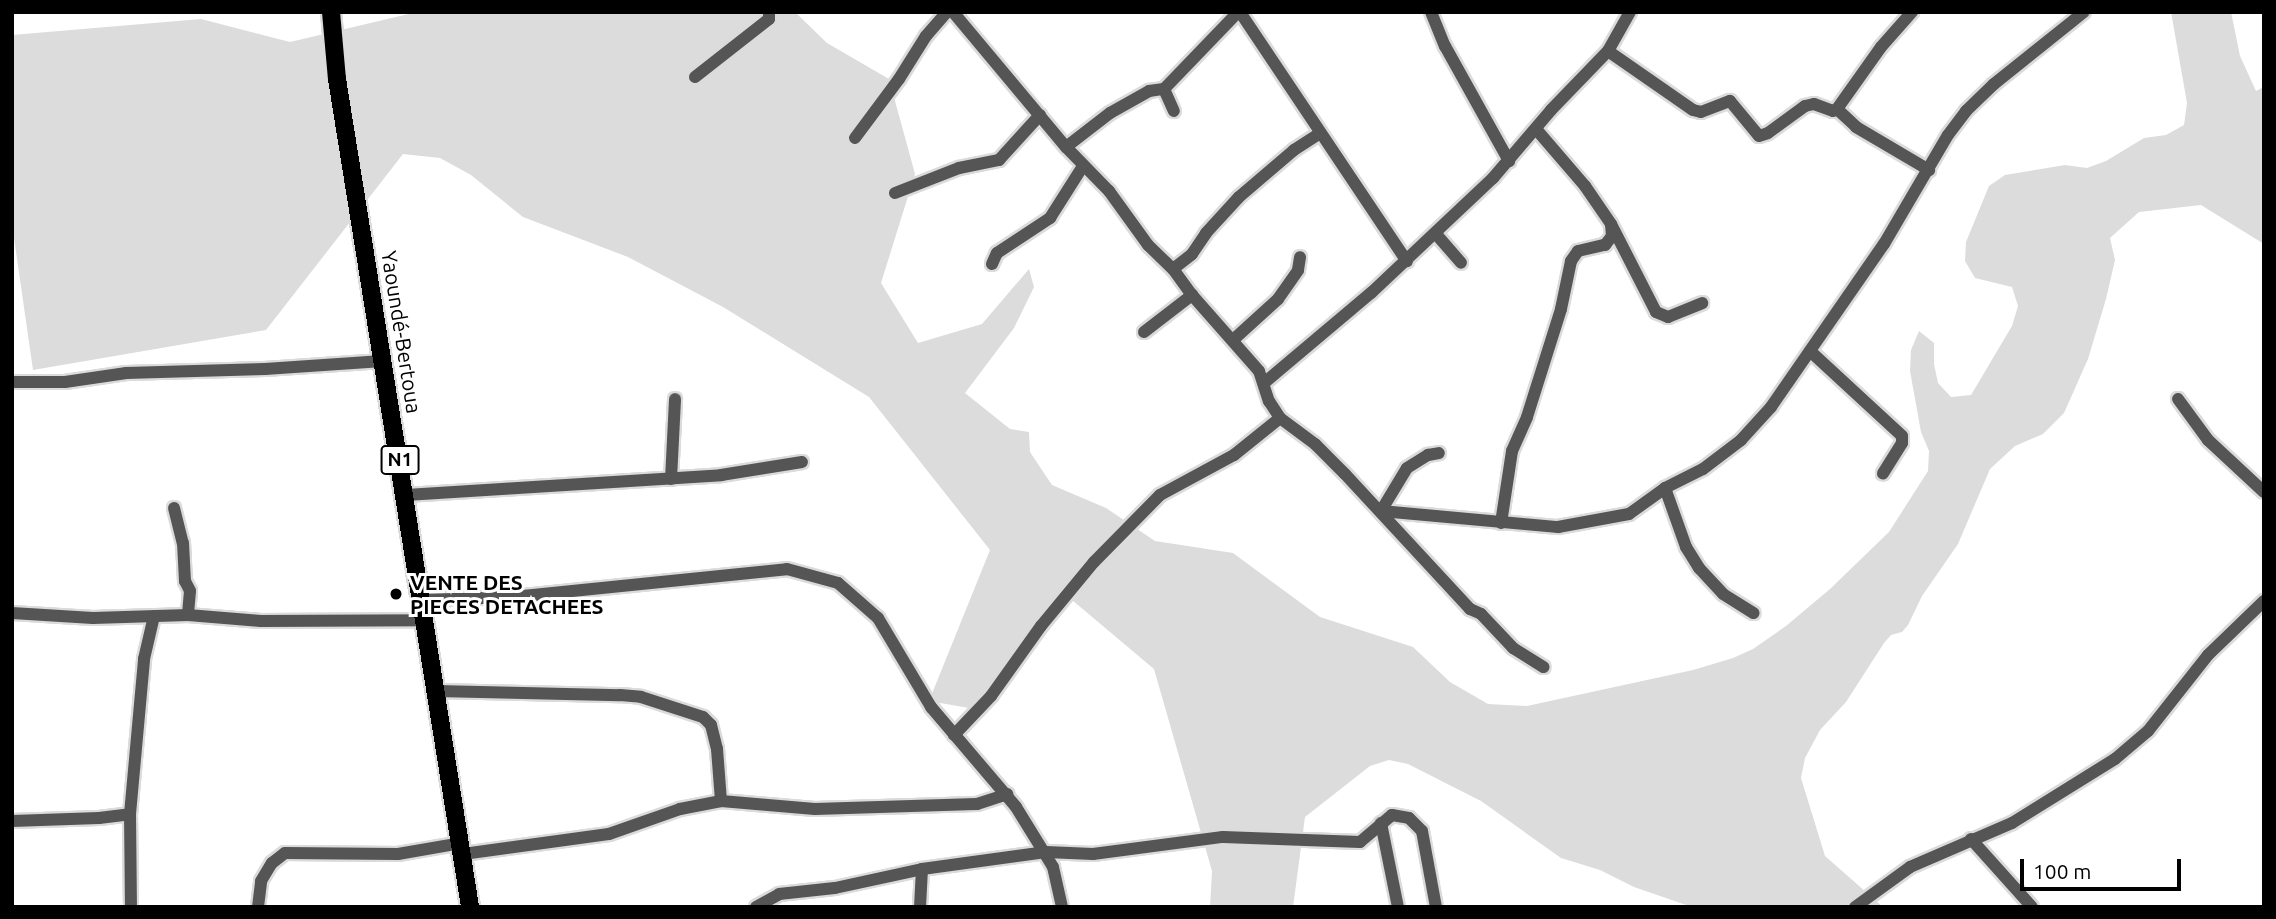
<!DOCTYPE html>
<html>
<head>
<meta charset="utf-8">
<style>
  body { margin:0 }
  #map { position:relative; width:2276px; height:919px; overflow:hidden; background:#fff; font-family:Ubuntu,sans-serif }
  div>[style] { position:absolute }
  .green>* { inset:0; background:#dcdcdc }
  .roads { filter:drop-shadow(2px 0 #dbdbdb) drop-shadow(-2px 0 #dbdbdb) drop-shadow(0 2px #dbdbdb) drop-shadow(0 -2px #dbdbdb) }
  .minor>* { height:12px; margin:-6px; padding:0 6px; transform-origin:6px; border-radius:6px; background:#555 }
  .highway>* { height:18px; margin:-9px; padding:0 9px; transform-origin:9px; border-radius:9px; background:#000 }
  .dots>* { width:19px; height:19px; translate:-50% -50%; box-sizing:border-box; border:4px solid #fff; border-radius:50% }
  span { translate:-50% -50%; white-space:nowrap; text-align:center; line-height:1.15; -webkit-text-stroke:6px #fff; paint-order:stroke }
  .shield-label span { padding:2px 5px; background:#fff; border:2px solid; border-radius:5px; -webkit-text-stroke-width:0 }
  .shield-label { font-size:19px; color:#000; font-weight:700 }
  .street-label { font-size:21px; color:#000 }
  .poi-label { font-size:21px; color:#000; font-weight:700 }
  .left { translate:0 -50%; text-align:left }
  .frame { position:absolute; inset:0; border:14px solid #000; pointer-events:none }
  .scale { position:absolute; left:2020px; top:859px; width:161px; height:32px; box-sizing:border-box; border:4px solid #000; border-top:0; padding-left:9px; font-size:21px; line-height:24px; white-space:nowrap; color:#000; -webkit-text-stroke:5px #fff; paint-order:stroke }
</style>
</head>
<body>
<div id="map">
  <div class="green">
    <div style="clip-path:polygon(417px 12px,795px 12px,827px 43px,889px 79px,915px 174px,881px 283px,918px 343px,982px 324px,1029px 269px,1034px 287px,1014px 328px,965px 393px,1010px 429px,1029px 432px,1030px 452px,1052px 485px,1106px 508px,1155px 541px,1233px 553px,1320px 617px,1413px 647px,1450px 682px,1488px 704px,1527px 706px,1693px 670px,1733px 658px,1753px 649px,1786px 626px,1830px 589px,1889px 532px,1928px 471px,1929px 451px,1921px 432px,1910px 371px,1911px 350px,1919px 331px,1934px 343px,1934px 364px,1938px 383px,1951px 397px,1971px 395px,2012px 326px,2018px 306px,2012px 287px,1975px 278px,1965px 261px,1966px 242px,1989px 186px,2005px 175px,2065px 165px,2087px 168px,2106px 161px,2144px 138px,2166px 135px,2184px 125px,2187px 103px,2171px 12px,2231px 12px,2240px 56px,2256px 91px,2264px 87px,2264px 244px,2201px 205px,2139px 212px,2110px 238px,2115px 260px,2106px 299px,2088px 359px,2064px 413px,2043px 434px,2015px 446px,1990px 469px,1958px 544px,1922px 596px,1908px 625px,1902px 632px,1891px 635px,1884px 643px,1846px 702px,1820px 730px,1805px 758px,1801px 778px,1825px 856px,1883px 907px,1692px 907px,1634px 887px,1600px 870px,1561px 858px,1481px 801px,1408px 764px,1389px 760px,1370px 766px,1305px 817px,1293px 907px,1210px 907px,1212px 871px,1154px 669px,1072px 600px,986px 711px,929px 701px,990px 550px,869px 397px,723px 307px,628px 257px,523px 217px,471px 175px,440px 158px,403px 154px,266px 330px,33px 370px,12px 224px,12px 35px,201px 19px,290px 42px)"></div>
  </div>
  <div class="roads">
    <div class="minor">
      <div style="left:953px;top:12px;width:176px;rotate:50.1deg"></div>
      <div style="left:1066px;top:147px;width:62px;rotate:45.7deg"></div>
      <div style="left:1109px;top:191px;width:67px;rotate:54.2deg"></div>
      <div style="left:1148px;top:245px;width:35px;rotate:44deg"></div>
      <div style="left:1173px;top:269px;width:32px;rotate:54deg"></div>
      <div style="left:1192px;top:295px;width:101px;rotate:48.6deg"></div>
      <div style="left:1259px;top:371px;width:32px;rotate:72deg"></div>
      <div style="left:1269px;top:401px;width:20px;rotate:57deg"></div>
      <div style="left:1280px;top:418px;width:44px;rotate:36.6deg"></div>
      <div style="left:1315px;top:444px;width:42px;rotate:45deg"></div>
      <div style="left:1345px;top:474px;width:184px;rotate:47.2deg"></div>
      <div style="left:1470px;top:609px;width:12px;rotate:24deg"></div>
      <div style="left:1481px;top:614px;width:47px;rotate:46.7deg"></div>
      <div style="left:1513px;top:648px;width:36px;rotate:32deg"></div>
      <div style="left:1240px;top:12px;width:300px;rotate:56.2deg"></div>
      <div style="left:1431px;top:12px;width:37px;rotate:68deg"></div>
      <div style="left:1445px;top:46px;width:132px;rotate:60.9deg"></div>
      <div style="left:1608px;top:51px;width:103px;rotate:34.8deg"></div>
      <div style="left:1693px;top:110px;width:8px;rotate:14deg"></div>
      <div style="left:1701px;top:112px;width:31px;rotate:-21deg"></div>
      <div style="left:1730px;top:101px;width:45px;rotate:50.4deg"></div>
      <div style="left:1759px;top:136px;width:9px;rotate:-18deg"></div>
      <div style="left:1768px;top:133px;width:46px;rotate:-36.1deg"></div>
      <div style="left:1805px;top:106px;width:9px;rotate:-13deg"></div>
      <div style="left:1814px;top:104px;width:20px;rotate:20deg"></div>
      <div style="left:1833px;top:111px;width:4px;rotate:-27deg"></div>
      <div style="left:1837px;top:109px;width:26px;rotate:43deg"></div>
      <div style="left:1856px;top:127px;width:85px;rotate:30.5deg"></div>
      <div style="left:695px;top:77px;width:94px;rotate:-38.1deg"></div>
      <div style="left:769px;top:19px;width:7px;rotate:-90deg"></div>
      <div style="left:1164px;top:89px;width:24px;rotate:66deg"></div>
      <div style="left:1837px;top:109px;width:76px;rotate:-54.6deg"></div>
      <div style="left:1881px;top:47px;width:47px;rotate:-48.5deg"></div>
      <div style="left:1536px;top:129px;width:75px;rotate:49.3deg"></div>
      <div style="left:1585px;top:186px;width:46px;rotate:55.6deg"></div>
      <div style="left:1611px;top:224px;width:99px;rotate:62.9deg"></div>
      <div style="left:1656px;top:312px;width:13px;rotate:23deg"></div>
      <div style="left:1668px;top:317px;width:37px;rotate:-22deg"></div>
      <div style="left:855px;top:138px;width:74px;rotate:-53.3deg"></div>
      <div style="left:899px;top:79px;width:51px;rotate:-57.9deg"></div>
      <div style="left:926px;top:36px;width:32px;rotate:-49deg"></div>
      <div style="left:1066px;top:147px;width:56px;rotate:-37.7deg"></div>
      <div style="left:1110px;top:113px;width:45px;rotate:-29.4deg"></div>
      <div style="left:1149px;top:91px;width:15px;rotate:-8deg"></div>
      <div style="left:1164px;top:89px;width:107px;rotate:-46.1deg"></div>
      <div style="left:895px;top:193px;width:69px;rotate:-21.3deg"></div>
      <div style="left:959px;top:168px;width:41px;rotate:-11.3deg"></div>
      <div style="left:999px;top:160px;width:61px;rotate:-47.7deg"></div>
      <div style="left:1436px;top:234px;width:38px;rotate:49deg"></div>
      <div style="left:992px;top:264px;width:12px;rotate:-66deg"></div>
      <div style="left:997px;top:253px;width:64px;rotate:-33.4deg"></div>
      <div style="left:1050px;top:218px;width:62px;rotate:-57.6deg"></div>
      <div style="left:1173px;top:269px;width:24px;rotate:-38deg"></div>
      <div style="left:1192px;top:254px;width:25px;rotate:-56deg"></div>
      <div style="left:1206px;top:233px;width:49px;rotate:-47.5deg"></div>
      <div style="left:1239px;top:197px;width:72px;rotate:-40.5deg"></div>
      <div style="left:1294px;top:150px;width:30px;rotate:-33deg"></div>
      <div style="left:1144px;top:332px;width:61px;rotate:-37.6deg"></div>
      <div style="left:1233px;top:340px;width:61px;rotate:-42.3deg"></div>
      <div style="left:1278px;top:299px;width:35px;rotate:-55deg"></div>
      <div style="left:1298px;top:270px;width:13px;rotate:-81deg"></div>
      <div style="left:1810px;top:351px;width:125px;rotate:42.7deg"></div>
      <div style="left:1902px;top:436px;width:7px;rotate:90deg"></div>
      <div style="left:1902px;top:443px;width:36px;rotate:122deg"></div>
      <div style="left:12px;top:382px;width:53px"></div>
      <div style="left:65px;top:382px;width:62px;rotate:-8.4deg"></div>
      <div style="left:126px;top:373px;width:139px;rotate:-1.6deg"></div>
      <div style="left:265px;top:369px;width:118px;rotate:-3.9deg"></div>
      <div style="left:1264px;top:383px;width:140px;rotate:-40.1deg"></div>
      <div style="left:1371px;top:293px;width:168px;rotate:-43.3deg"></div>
      <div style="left:1493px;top:178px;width:89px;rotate:-49.5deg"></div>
      <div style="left:1551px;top:110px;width:82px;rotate:-46deg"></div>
      <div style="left:1608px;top:51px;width:45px;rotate:-60.6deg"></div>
      <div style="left:2178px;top:399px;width:51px;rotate:53.8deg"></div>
      <div style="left:2208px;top:440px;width:76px;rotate:42.9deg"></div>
      <div style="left:671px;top:479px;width:80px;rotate:-87.1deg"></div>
      <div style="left:1665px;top:488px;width:63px;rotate:70.4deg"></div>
      <div style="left:1686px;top:547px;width:25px;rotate:58deg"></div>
      <div style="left:1699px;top:568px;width:35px;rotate:47deg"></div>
      <div style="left:1723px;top:594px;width:36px;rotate:32deg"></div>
      <div style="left:406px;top:495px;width:316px;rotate:-3.6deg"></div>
      <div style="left:721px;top:475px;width:82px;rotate:-9.1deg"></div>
      <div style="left:174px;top:508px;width:36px;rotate:76deg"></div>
      <div style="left:183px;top:543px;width:38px;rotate:87deg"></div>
      <div style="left:185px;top:581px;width:11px;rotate:63deg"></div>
      <div style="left:190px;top:591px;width:24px;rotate:95deg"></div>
      <div style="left:1381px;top:511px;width:178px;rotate:5.2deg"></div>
      <div style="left:1558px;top:527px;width:72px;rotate:-10.4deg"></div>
      <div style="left:1629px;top:514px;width:44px;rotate:-35.8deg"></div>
      <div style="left:1665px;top:488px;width:42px;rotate:-26.6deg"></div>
      <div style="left:1703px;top:469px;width:48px;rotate:-37.3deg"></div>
      <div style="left:1741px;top:440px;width:45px;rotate:-47.7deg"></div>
      <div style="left:1771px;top:407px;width:198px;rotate:-55.3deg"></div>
      <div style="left:1884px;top:244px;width:126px;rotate:-59.6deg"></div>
      <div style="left:1948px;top:135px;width:30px;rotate:-53deg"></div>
      <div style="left:1966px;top:111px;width:39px;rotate:-44deg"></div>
      <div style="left:1994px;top:84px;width:115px;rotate:-38.7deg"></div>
      <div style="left:1381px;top:511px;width:50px;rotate:-58.8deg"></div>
      <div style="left:1407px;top:468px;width:25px;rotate:-32deg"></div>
      <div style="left:1428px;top:455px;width:11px;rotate:-10deg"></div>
      <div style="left:1501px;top:523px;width:73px;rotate:-81.3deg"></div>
      <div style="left:1512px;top:451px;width:37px;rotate:-66deg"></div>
      <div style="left:1527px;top:417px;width:113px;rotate:-72.5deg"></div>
      <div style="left:1561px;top:309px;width:49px;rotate:-78.2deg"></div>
      <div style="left:1571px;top:261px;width:12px;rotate:-55deg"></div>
      <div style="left:1578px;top:251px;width:28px;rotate:-13deg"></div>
      <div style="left:1605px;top:245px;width:11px;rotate:-52deg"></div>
      <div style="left:1612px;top:236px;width:12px;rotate:-95deg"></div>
      <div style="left:423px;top:600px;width:90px;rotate:-1.9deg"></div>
      <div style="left:513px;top:597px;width:275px;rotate:-5.8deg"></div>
      <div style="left:787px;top:569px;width:53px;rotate:15.4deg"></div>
      <div style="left:838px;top:583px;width:53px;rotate:41.2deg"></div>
      <div style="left:878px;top:618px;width:104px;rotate:59.2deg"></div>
      <div style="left:931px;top:707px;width:131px;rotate:49.6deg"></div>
      <div style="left:1016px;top:807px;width:70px;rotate:58.3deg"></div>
      <div style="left:1053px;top:867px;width:41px;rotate:77.3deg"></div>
      <div style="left:12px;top:613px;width:81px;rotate:3.5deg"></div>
      <div style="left:93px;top:618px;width:95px;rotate:-1.8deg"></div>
      <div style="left:188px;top:615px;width:73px;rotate:4.7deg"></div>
      <div style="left:261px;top:621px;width:165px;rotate:-0.3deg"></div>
      <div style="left:437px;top:691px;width:183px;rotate:1.3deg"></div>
      <div style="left:620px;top:695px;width:21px;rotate:5deg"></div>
      <div style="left:641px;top:697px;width:65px;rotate:17.9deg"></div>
      <div style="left:703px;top:717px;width:11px;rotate:45deg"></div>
      <div style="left:711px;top:725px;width:25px;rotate:76deg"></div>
      <div style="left:717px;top:749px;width:52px;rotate:85.6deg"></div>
      <div style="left:954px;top:735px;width:54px;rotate:-46.5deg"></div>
      <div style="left:991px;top:696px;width:86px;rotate:-54.5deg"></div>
      <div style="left:1041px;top:626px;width:83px;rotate:-50.4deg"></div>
      <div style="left:1094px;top:562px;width:94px;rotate:-45.4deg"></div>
      <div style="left:1160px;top:495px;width:84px;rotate:-28.4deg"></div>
      <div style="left:1234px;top:455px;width:59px;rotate:-38.8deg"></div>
      <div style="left:130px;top:814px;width:93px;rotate:89.4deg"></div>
      <div style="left:12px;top:821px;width:87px;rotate:-2deg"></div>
      <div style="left:99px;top:818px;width:31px;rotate:-7deg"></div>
      <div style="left:130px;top:814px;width:156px;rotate:-84.8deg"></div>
      <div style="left:144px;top:659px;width:44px;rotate:-76.9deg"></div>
      <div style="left:1381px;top:823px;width:86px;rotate:78.6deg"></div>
      <div style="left:1971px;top:839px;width:91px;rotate:48.1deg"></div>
      <div style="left:463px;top:854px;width:147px;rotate:-7.8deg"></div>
      <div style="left:609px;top:834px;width:75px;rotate:-19.4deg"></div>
      <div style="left:680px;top:809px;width:42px;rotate:-11deg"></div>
      <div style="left:721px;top:801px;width:94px;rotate:4.9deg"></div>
      <div style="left:815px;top:809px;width:162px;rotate:-1.8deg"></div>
      <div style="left:977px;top:804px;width:32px;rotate:-18deg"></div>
      <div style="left:258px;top:907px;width:26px;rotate:-83deg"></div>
      <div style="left:261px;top:881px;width:21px;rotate:-59deg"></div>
      <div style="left:272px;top:863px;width:16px;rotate:-38deg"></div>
      <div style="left:285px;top:853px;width:113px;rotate:0.5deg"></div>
      <div style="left:398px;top:854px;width:65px;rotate:-9.8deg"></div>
      <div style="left:756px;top:907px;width:26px;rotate:-29deg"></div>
      <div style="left:779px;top:894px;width:56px;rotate:-6.1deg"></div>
      <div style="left:835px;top:888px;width:89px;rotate:-12.3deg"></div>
      <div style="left:922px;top:869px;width:125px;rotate:-7.8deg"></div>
      <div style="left:1046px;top:852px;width:47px;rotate:2.4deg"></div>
      <div style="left:1093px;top:854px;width:131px;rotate:-7.5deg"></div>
      <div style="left:1223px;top:837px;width:137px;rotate:2.1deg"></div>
      <div style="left:1360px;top:842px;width:42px;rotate:-40.2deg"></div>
      <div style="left:1392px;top:815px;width:17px;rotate:10deg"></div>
      <div style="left:1409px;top:818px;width:18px;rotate:45deg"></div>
      <div style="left:1422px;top:831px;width:77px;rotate:79.6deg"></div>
      <div style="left:920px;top:907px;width:38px;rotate:-87deg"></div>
      <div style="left:1855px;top:907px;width:68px;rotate:-36deg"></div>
      <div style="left:1910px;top:867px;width:111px;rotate:-23.3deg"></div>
      <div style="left:2012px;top:823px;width:121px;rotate:-31.9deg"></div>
      <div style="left:2115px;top:759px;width:43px;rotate:-40.3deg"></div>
      <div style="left:2148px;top:731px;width:97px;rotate:-51.7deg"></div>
      <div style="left:2208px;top:655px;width:78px;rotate:-44deg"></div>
    </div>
    <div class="highway">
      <div style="left:331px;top:12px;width:67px;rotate:84.9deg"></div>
      <div style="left:337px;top:79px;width:839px;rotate:80.87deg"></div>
    </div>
  </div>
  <div class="dots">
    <div style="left:396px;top:594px;background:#000"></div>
  </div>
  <div class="shield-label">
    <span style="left:400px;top:460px">N1</span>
  </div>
  <div class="street-label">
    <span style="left:402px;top:332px;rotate:81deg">Yaoundé-Bertoua</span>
  </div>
  <div class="poi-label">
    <span class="left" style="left:410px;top:594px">VENTE DES<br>PIECES DETACHEES</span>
  </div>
  <div class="frame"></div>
  <div class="scale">100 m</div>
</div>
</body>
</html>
